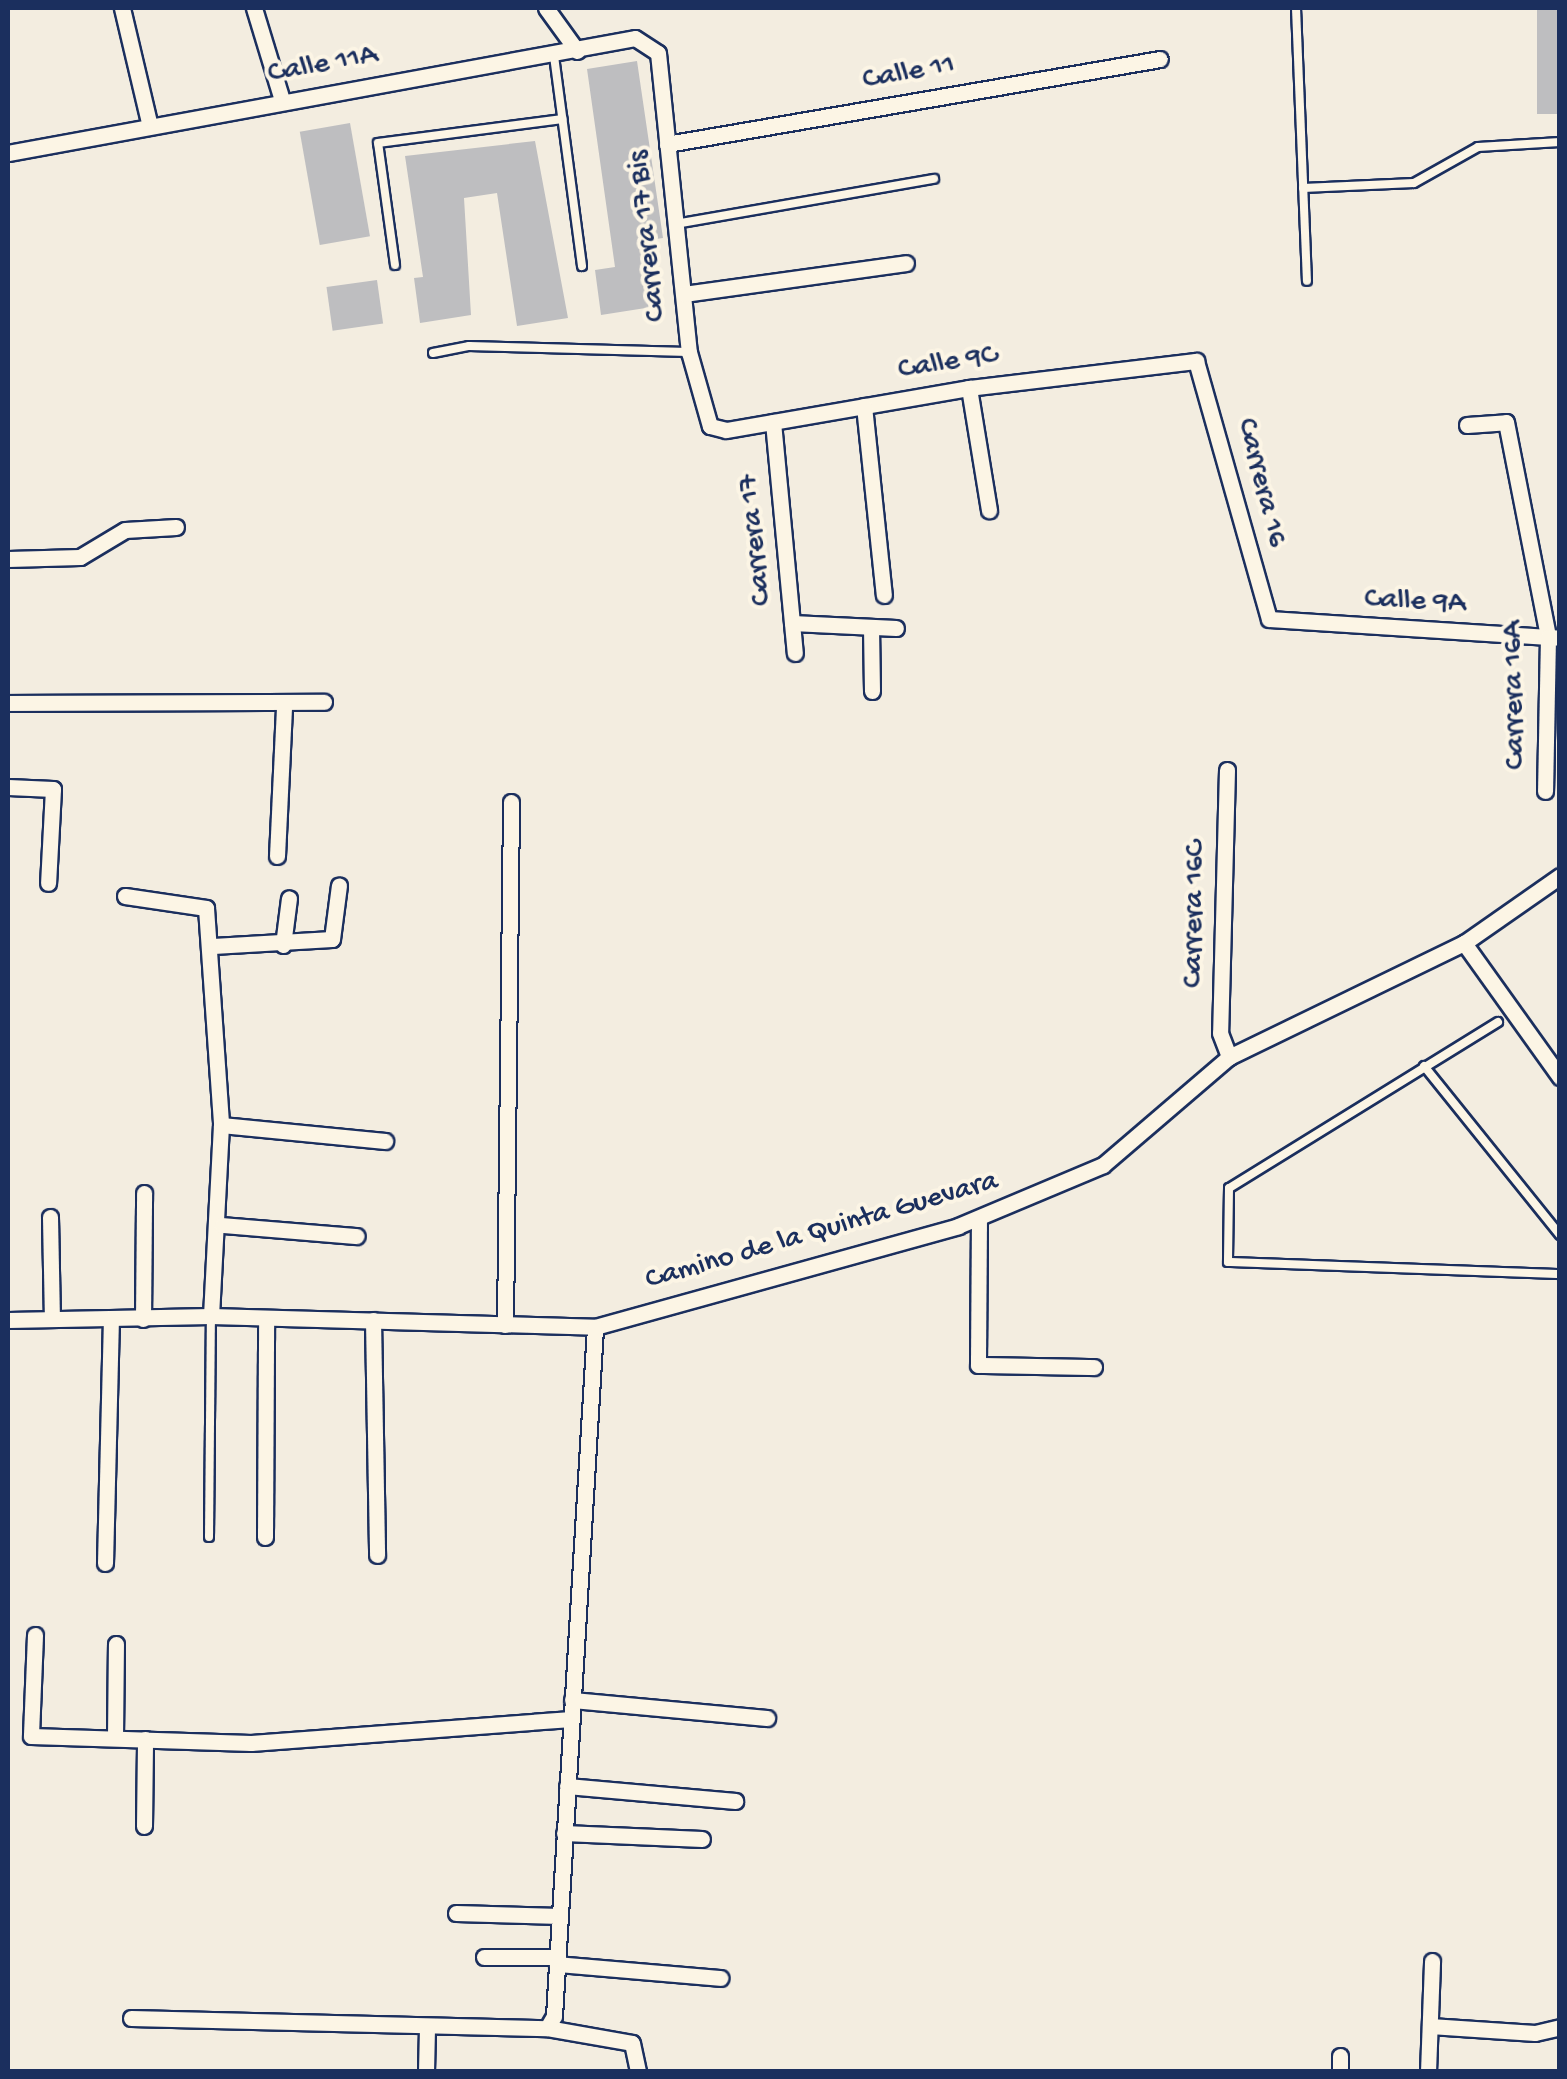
<!DOCTYPE html>
<html>
<head>
<meta charset="utf-8">
<style>
  body { margin:0 }
  #map { position:relative; width:1567px; height:2079px; overflow:hidden; background:#f3ede0; font-family:"Gochi Hand",sans-serif }
  div>[style] { position:absolute }
  .building>* { inset:0; background:#bebec0; transform-origin:0 0 }
  .roads { filter:drop-shadow(2px 0 #1b2f5e) drop-shadow(-2px 0 #1b2f5e) drop-shadow(0 2px #1b2f5e) drop-shadow(0 -2px #1b2f5e) }
  .service>* { height:8px; margin:-4px; padding:0 4px; transform-origin:4px; border-radius:4px; background:#fcf5e5 }
  .minor>* { height:15px; margin:-7.5px; padding:0 7.5px; transform-origin:7.5px; border-radius:7.5px; background:#fcf5e5 }
  span { translate:-50% -50%; white-space:nowrap; text-align:center; line-height:1.15; -webkit-text-stroke:8px #fcf5e5; paint-order:stroke }
  .street-label { font-size:30px; color:#1b2f5e }
  .frame { position:absolute; inset:0; border:10px solid #1b2f5e; pointer-events:none }
</style>
</head>
<body>
<div id="map">
  <div class="building">
    <div style="left:1537px;top:8px;width:23px;height:106px"></div>
    <div style="clip-path:polygon(637px 61px,663px 238px,642px 241px,652px 307px,601px 315px,595px 270px,615px 267px,587px 69px)"></div>
    <div style="left:350px;top:123px;width:115px;height:51px;rotate:80deg"></div>
    <div style="clip-path:polygon(535px 141px,568px 318px,517px 326px,497px 193px,464px 198px,471px 315px,420px 323px,414px 278px,423px 277px,405px 156px)"></div>
    <div style="left:377px;top:280px;width:44px;height:51px;rotate:82deg"></div>
  </div>
  <div class="roads">
    <div class="service">
      <div style="left:1296px;top:8px;width:273px;rotate:87.7deg"></div>
      <div style="left:554px;top:56px;width:212px;rotate:82.4deg"></div>
      <div style="left:1303px;top:188px;width:111px;rotate:-2.6deg"></div>
      <div style="left:1414px;top:183px;width:73px;rotate:-29.4deg"></div>
      <div style="left:1478px;top:147px;width:82px;rotate:-3.5deg"></div>
      <div style="left:675px;top:224px;width:263px;rotate:-9.9deg"></div>
      <div style="left:395px;top:265px;width:123px;rotate:-97.9deg"></div>
      <div style="left:378px;top:143px;width:186px;rotate:-7.4deg"></div>
      <div style="left:433px;top:353px;width:37px;rotate:-11deg"></div>
      <div style="left:469px;top:346px;width:219px;rotate:1.6deg"></div>
      <div style="left:1498px;top:1022px;width:316px;rotate:148.3deg"></div>
      <div style="left:1229px;top:1188px;width:74px;rotate:90.8deg"></div>
      <div style="left:1228px;top:1262px;width:332px;rotate:2.1deg"></div>
      <div style="left:1424px;top:1066px;width:217px;rotate:51.2deg"></div>
      <div style="left:209px;top:1537px;width:221px;rotate:-89.5deg"></div>
    </div>
    <div class="minor">
      <div style="left:122px;top:8px;width:121px;rotate:76.7deg"></div>
      <div style="left:254px;top:8px;width:96px;rotate:73.1deg"></div>
      <div style="left:546px;top:8px;width:53px;rotate:54.2deg"></div>
      <div style="left:667px;top:144px;width:500px;rotate:-9.78deg"></div>
      <div style="left:8px;top:153px;width:637px;rotate:-10.39deg"></div>
      <div style="left:635px;top:38px;width:27px;rotate:33deg"></div>
      <div style="left:658px;top:53px;width:301px;rotate:84.1deg"></div>
      <div style="left:689px;top:352px;width:77px;rotate:74.2deg"></div>
      <div style="left:710px;top:426px;width:16px;rotate:14deg"></div>
      <div style="left:726px;top:430px;width:247px;rotate:-9.8deg"></div>
      <div style="left:969px;top:388px;width:229px;rotate:-6.8deg"></div>
      <div style="left:1196px;top:361px;width:268px;rotate:74.2deg"></div>
      <div style="left:1269px;top:619px;width:292px;rotate:3.7deg"></div>
      <div style="left:684px;top:294px;width:224px;rotate:-7.9deg"></div>
      <div style="left:969px;top:388px;width:124px;rotate:80.7deg"></div>
      <div style="left:864px;top:406px;width:190px;rotate:84deg"></div>
      <div style="left:773px;top:422px;width:232px;rotate:84.6deg"></div>
      <div style="left:1467px;top:425px;width:39px;rotate:-4deg"></div>
      <div style="left:1506px;top:422px;width:219px;rotate:78.9deg"></div>
      <div style="left:1548px;top:637px;width:154px;rotate:91.1deg"></div>
      <div style="left:8px;top:559px;width:72px;rotate:-1.6deg"></div>
      <div style="left:80px;top:557px;width:52px;rotate:-31deg"></div>
      <div style="left:125px;top:530px;width:51px;rotate:-3.4deg"></div>
      <div style="left:792px;top:623px;width:104px;rotate:2.8deg"></div>
      <div style="left:871px;top:627px;width:64px;rotate:89.1deg"></div>
      <div style="left:8px;top:703px;width:316px;rotate:-0.2deg"></div>
      <div style="left:1227px;top:770px;width:263px;rotate:91.5deg"></div>
      <div style="left:1220px;top:1033px;width:26px;rotate:69deg"></div>
      <div style="left:8px;top:787px;width:45px;rotate:2.5deg"></div>
      <div style="left:53px;top:789px;width:94px;rotate:93deg"></div>
      <div style="left:277px;top:856px;width:151px;rotate:-87.3deg"></div>
      <div style="left:125px;top:896px;width:82px;rotate:8.4deg"></div>
      <div style="left:206px;top:908px;width:218px;rotate:86deg"></div>
      <div style="left:221px;top:1125px;width:191px;rotate:93deg"></div>
      <div style="left:1464px;top:943px;width:165px;rotate:54.4deg"></div>
      <div style="left:283px;top:945px;width:47px;rotate:-82.7deg"></div>
      <div style="left:213px;top:946px;width:119px;rotate:-3.4deg"></div>
      <div style="left:332px;top:939px;width:54px;rotate:-82.6deg"></div>
      <div style="left:221px;top:1125px;width:165px;rotate:5.6deg"></div>
      <div style="left:50px;top:1217px;width:101px;rotate:88.9deg"></div>
      <div style="left:979px;top:1218px;width:147px;rotate:90.4deg"></div>
      <div style="left:978px;top:1365px;width:116px;rotate:1deg"></div>
      <div style="left:222px;top:1225px;width:135px;rotate:4.7deg"></div>
      <div style="left:143px;top:1319px;width:126px;rotate:-89.5deg"></div>
      <div style="left:8px;top:1320px;width:203px;rotate:-1.1deg"></div>
      <div style="left:211px;top:1316px;width:384px;rotate:1.6deg"></div>
      <div style="left:595px;top:1327px;width:377px;rotate:-15.5deg"></div>
      <div style="left:958px;top:1226px;width:157px;rotate:-22.8deg"></div>
      <div style="left:1103px;top:1165px;width:166px;rotate:-40.6deg"></div>
      <div style="left:1229px;top:1057px;width:261px;rotate:-25.9deg"></div>
      <div style="left:1464px;top:943px;width:117px;rotate:-34.9deg"></div>
      <div style="left:373px;top:1320px;width:235px;rotate:89deg"></div>
      <div style="left:505px;top:1325px;width:523px;rotate:-89.34deg"></div>
      <div style="left:265px;top:1537px;width:218px;rotate:-89.7deg"></div>
      <div style="left:105px;top:1563px;width:245px;rotate:-88.6deg"></div>
      <div style="left:35px;top:1635px;width:101px;rotate:92.3deg"></div>
      <div style="left:31px;top:1736px;width:220px;rotate:1.8deg"></div>
      <div style="left:251px;top:1743px;width:321px;rotate:-4.3deg"></div>
      <div style="left:572px;top:1700px;width:196px;rotate:5.3deg"></div>
      <div style="left:115px;top:1737px;width:93px;rotate:-89.4deg"></div>
      <div style="left:567px;top:1786px;width:169px;rotate:5.1deg"></div>
      <div style="left:144px;top:1826px;width:87px;rotate:-89.3deg"></div>
      <div style="left:564px;top:1833px;width:138px;rotate:2.5deg"></div>
      <div style="left:456px;top:1913px;width:104px;rotate:1.7deg"></div>
      <div style="left:484px;top:1957px;width:73px"></div>
      <div style="left:557px;top:1964px;width:164px;rotate:4.9deg"></div>
      <div style="left:131px;top:2018px;width:416px;rotate:1.4deg"></div>
      <div style="left:547px;top:2028px;width:86px;rotate:10deg"></div>
      <div style="left:632px;top:2043px;width:30px;rotate:78deg"></div>
      <div style="left:1430px;top:2026px;width:105px;rotate:3.8deg"></div>
      <div style="left:1535px;top:2033px;width:26px;rotate:-13deg"></div>
      <div style="left:547px;top:2028px;width:14px;rotate:-60deg"></div>
      <div style="left:554px;top:2016px;width:690px;rotate:-86.59deg"></div>
      <div style="left:1340px;top:2056px;width:16px;rotate:90deg"></div>
      <div style="left:426px;top:2072px;width:45px;rotate:-88.7deg"></div>
      <div style="left:1428px;top:2072px;width:111px;rotate:-87.9deg"></div>
    </div>
  </div>
  <div class="street-label">
    <span style="left:323px;top:66px;rotate:-10deg">Calle 11A</span>
    <span style="left:909px;top:74px;rotate:-10deg">Calle 11</span>
    <span style="left:649px;top:236px;rotate:-96deg">Carrera 17 Bis</span>
    <span style="left:948px;top:364px;rotate:-9deg">Calle 9C</span>
    <span style="left:1260px;top:483px;rotate:76deg">Carrera 16</span>
    <span style="left:757px;top:540px;rotate:-96deg">Carrera 17</span>
    <span style="left:1415px;top:603px;rotate:3deg">Calle 9A</span>
    <span style="left:1516px;top:695px;rotate:-91deg">Carrera 16A</span>
    <span style="left:1196px;top:914px;rotate:-89deg">Carrera 16C</span>
    <span style="left:822px;top:1232px;rotate:-16deg">Camino de la Quinta Guevara</span>
  </div>
  <div class="frame"></div>
</div>
</body>
</html>
